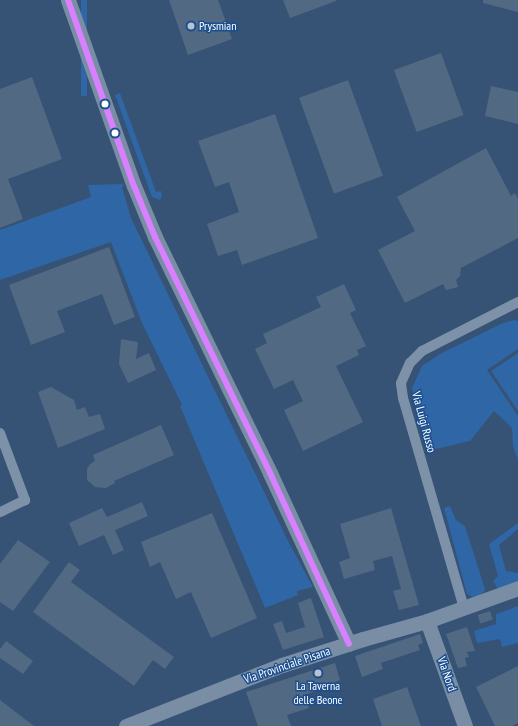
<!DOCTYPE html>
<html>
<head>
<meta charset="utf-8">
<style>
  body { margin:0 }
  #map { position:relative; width:518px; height:726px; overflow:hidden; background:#365274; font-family:"PT Sans Narrow",sans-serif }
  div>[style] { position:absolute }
  .green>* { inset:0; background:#2f66a5; transform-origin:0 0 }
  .building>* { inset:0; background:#526984; transform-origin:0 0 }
  .street>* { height:10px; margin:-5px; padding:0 5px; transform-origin:5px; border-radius:5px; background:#7d92a8 }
  .secondary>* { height:15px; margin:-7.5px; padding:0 7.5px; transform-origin:7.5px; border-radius:7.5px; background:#798da4 }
  .bus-1>* { height:6px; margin:-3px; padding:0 3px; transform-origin:3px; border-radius:3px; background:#d880ff }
  .dots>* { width:11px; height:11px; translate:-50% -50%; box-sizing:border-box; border:2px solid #1b4f8f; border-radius:50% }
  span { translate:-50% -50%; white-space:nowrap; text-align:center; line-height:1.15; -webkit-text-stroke:3px #1b4f8f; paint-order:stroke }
  .poi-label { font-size:12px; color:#fff }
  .left { translate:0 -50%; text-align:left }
  .street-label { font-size:12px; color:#fff }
</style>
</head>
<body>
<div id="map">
  <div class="green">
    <div style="left:81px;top:0;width:6px;height:96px"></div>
    <div style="clip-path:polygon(120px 93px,156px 192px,161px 191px,162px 195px,160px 200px,152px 197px,115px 95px)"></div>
    <div style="clip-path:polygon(122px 184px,124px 186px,122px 187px,131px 218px,287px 539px,313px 587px,297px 591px,298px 595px,265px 608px,180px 406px,182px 405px,142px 323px,111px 242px,0 280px,0 230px,91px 197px,88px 185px)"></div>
    <div style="clip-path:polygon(514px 320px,518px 321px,518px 349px,487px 370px,518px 416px,518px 460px,513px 446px,512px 428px,494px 411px,470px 441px,436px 449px,425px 441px,412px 388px,422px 366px,440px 354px,503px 323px)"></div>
    <div style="clip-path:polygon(518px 353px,518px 411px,491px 371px)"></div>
    <div style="clip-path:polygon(450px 506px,456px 520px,465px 526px,485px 589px,484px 592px,478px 596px,472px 597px,467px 594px,444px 508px)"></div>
    <div style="clip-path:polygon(518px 523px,518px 529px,499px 545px,506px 571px,518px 573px,518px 581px,498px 589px,493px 581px,498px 576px,489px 544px)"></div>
    <div style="clip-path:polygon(518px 606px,518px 643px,502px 647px,500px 639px,477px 643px,474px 631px,496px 624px,496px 614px)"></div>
  </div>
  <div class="building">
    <div style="clip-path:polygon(169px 0,218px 0,232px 39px,188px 55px)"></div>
    <div style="clip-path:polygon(283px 0,336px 0,336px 1px,290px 18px)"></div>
    <div style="clip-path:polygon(483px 0,518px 0,518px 12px,483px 3px)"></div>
    <div style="left:441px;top:53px;width:66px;height:50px;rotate:70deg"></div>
    <div style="clip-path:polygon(32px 77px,62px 159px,8px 179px,23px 219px,0 228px,0 89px)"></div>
    <div style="left:348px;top:80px;width:102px;height:52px;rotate:70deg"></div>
    <div style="clip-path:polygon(491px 86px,518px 92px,518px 124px,485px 116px)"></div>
    <div style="clip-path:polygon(275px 114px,318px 238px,242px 265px,237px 250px,218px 256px,207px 224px,239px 212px,229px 182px,215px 187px,198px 141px)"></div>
    <div style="clip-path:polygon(486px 148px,511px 196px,515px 193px,518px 199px,518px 238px,461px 268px,460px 276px,456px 280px,458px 287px,446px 290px,443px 284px,405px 303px,378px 250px,415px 231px,397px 197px)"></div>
    <div style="clip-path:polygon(109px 247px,135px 317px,114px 325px,102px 294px,57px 311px,65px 332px,31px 345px,9px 285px)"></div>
    <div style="clip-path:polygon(344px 284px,356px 310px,350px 313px,366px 346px,357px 350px,359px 355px,336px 366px,363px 422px,303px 451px,284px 410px,303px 401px,293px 380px,274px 389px,255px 349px,267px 343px,263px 334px,321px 307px,316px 297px)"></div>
    <div style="clip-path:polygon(121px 339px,138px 342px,136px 359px,149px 353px,156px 370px,128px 383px,119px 364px)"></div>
    <div style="clip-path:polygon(51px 387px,74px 400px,77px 410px,85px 407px,89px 417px,100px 414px,105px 429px,58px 448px,38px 392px)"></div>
    <div style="clip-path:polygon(161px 425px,174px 455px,114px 481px,115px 483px,106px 488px,95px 487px,87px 480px,87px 469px,90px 464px,95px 461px,93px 455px)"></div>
    <div style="clip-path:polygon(142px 502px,148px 516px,115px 530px,124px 550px,113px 555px,104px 535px,79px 546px,69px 523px,102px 508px,107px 517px)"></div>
    <div style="clip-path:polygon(391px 508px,419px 605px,399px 610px,393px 591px,401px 589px,392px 556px,373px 561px,375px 570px,344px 579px,339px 562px,350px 558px,340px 524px)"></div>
    <div style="clip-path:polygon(212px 513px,257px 618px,211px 638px,191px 592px,176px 599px,160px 562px,150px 567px,141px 542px)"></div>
    <div style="clip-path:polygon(18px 540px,50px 562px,13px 611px,0 602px,0 564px)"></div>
    <div style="clip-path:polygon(69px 562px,80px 570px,71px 582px,174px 657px,165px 669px,153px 660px,134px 686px,33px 612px)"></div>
    <div style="clip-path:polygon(311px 598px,324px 637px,283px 650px,273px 624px,282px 621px,286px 633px,305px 627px,298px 603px)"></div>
    <div style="left:490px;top:611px;width:9px;height:13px;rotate:72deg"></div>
    <div style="clip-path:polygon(467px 627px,475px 651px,467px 652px,469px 657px,465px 658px,467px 666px,458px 668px,446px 634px)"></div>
    <div style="clip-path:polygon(420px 634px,423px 643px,418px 645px,420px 650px,381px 663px,383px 669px,362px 677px,355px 656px)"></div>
    <div style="clip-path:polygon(6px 641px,33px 661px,23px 674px,0 658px,0 649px)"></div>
    <div style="clip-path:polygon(335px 663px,340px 680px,333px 683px,334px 685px,304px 695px,309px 708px,287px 715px,291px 726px,258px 726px,246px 692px)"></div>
    <div style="clip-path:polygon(518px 666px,518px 723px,512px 726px,495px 726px,476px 687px)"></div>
    <div style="clip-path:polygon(407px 687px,421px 726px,382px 726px,373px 699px)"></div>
    <div style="clip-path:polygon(0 700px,34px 726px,0 726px)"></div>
  </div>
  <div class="street">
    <div style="left:0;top:433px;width:72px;rotate:69.5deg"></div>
    <div style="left:25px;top:500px;width:28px;rotate:154deg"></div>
    <div style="left:464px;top:608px;width:219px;rotate:-106.2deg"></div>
    <div style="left:403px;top:398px;width:15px;rotate:-98deg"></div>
    <div style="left:401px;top:383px;width:22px;rotate:-66deg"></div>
    <div style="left:410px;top:363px;width:17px;rotate:-45deg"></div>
    <div style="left:422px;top:351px;width:108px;rotate:-27deg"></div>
  </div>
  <div class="secondary">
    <div style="left:68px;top:0;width:197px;rotate:70.5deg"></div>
    <div style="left:134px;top:186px;width:55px;rotate:67.6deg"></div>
    <div style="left:155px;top:237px;width:263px;rotate:64deg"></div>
    <div style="left:270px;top:473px;width:188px;rotate:65.2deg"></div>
    <div style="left:427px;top:621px;width:112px;rotate:70.1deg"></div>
    <div style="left:126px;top:726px;width:168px;rotate:-21.4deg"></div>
    <div style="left:282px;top:665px;width:85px;rotate:-17.8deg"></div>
    <div style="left:363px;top:639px;width:66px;rotate:-15.7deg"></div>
    <div style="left:427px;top:621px;width:97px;rotate:-19.9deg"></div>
  </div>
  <div class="bus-1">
    <div style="left:68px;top:0;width:197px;rotate:70.5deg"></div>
    <div style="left:134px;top:186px;width:55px;rotate:67.6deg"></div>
    <div style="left:155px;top:237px;width:263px;rotate:64deg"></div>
    <div style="left:270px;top:473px;width:188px;rotate:65.2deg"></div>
  </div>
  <div class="dots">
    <div style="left:191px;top:26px;background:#b9c2ce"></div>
    <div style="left:105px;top:104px;background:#fff"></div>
    <div style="left:115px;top:133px;background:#fff"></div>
    <div style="left:318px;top:673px;background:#b9c2ce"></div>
  </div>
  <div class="poi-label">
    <span class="left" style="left:199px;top:26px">Prysmian</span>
    <span style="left:318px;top:693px">La Taverna<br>delle Beone</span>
  </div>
  <div class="street-label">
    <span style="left:424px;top:422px;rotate:75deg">Via Luigi Russo</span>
    <span style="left:287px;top:665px;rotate:-19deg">Via Provinciale Pisana</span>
    <span style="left:447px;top:674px;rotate:71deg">Via Nord</span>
  </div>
</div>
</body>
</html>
